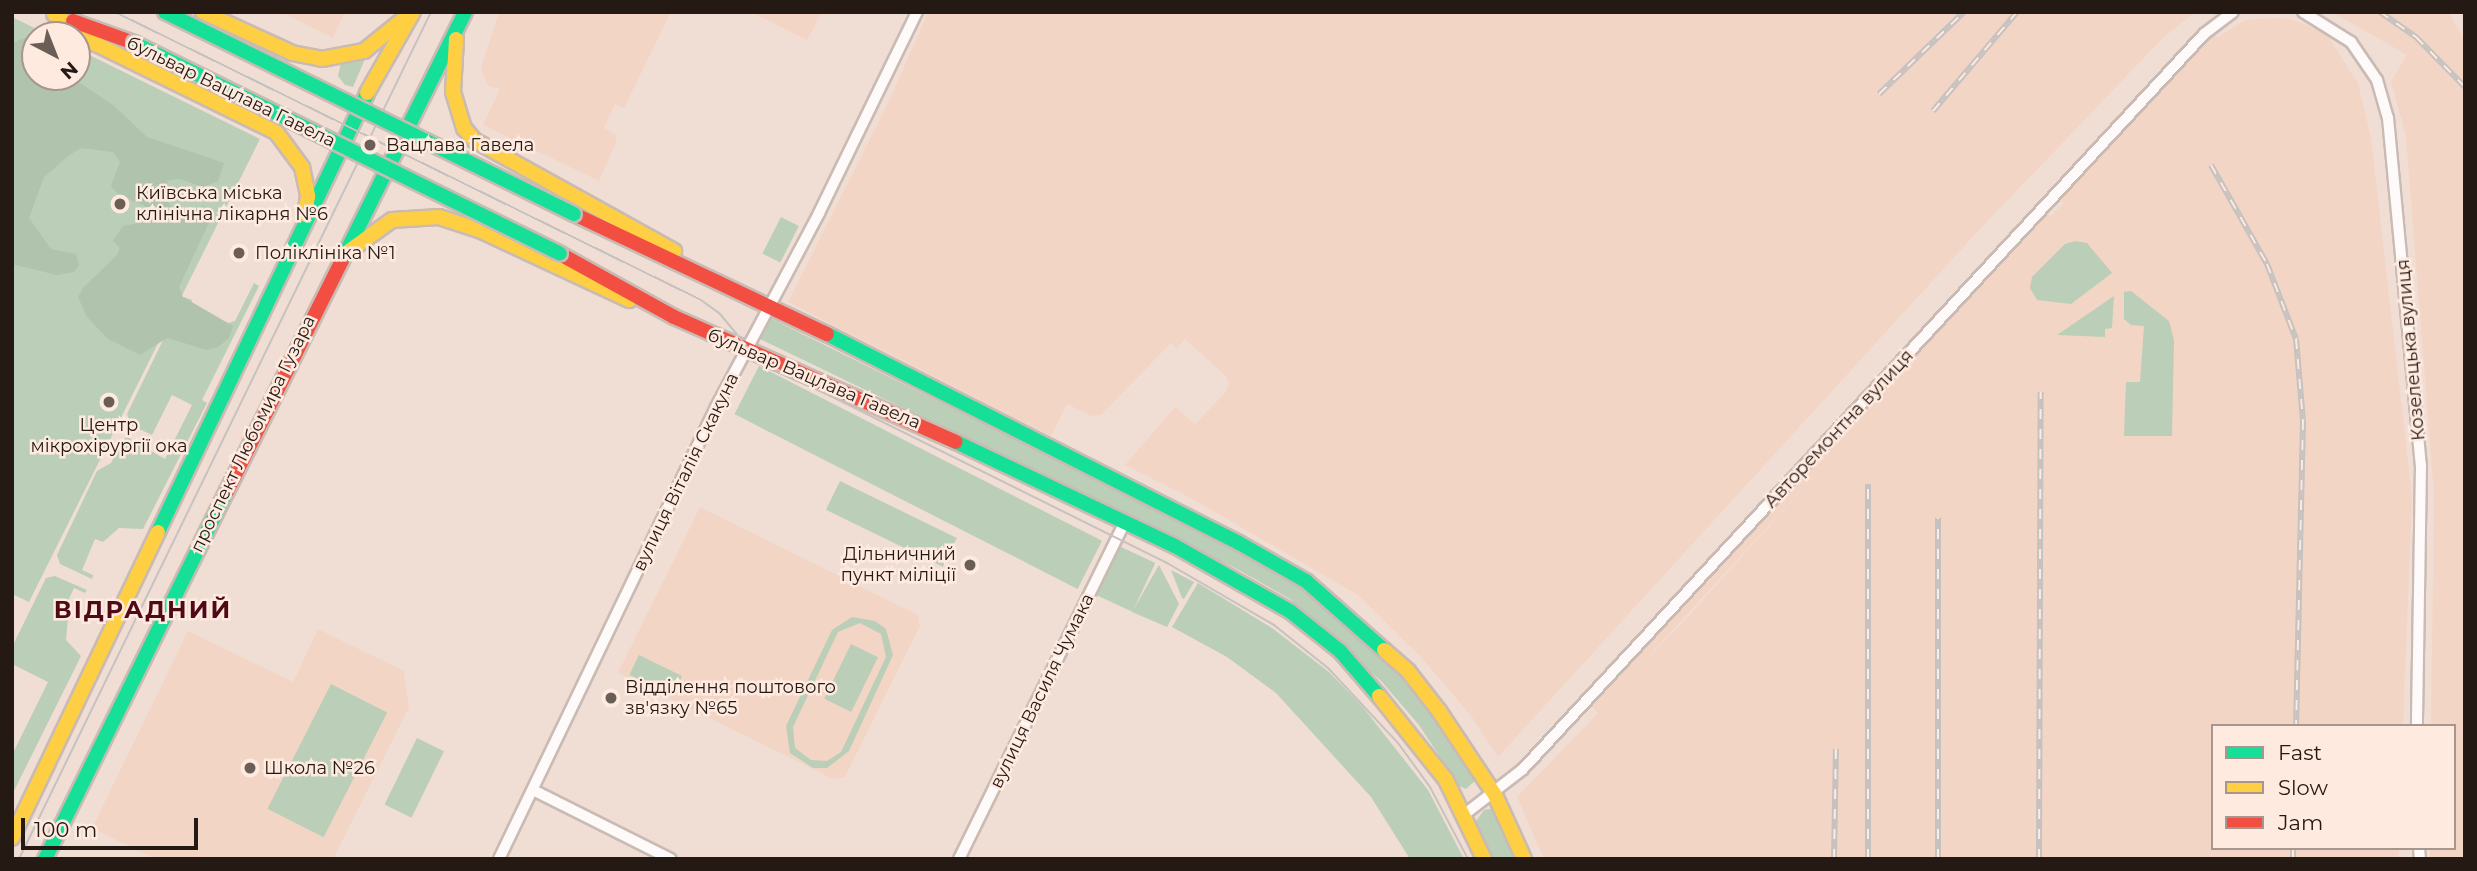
<!DOCTYPE html>
<html>
<head>
<meta charset="utf-8">
<style>
  body { margin:0 }
  #map { position:relative; width:2477px; height:871px; overflow:hidden; background:#f0ded4; font-family:Montserrat,sans-serif }
  div>[style] { position:absolute }
  .built>* { inset:0; background:#f3d5c5 }
  .green>* { inset:0; background:#baceb8; transform-origin:0 0 }
  .forest>* { inset:0; background:#afc3ad }
  .roads { filter:drop-shadow(2px 0 #c9bbb4) drop-shadow(-2px 0 #c9bbb4) drop-shadow(0 2px #c9bbb4) drop-shadow(0 -2px #c9bbb4) }
  .street>* { height:10px; margin:-5px; padding:0 5px; transform-origin:5px; border-radius:5px; background:#fdfaf9 }
  .fast>* { height:14px; margin:-7px; padding:0 7px; transform-origin:7px; border-radius:7px; background:#16e098 }
  .slow>* { height:14px; margin:-7px; padding:0 7px; transform-origin:7px; border-radius:7px; background:#ffcf43 }
  .jam>* { height:14px; margin:-7px; padding:0 7px; transform-origin:7px; border-radius:7px; background:#f24e42 }
  .tram>* { height:2px; margin:-1px; padding:0 1px; transform-origin:1px; border-radius:1px; background:#c6c2c0 }
  .rail>* { height:6px; margin-top:-3px; transform-origin:0; background:repeating-linear-gradient(90deg,#ffeae0 0 10px,#c6c2c0 0 20px); box-sizing:border-box; border-block:2px solid #c6c2c0 }
  .bridges { filter:drop-shadow(2px 0 #c9bbb4) drop-shadow(-2px 0 #c9bbb4) drop-shadow(0 2px #c9bbb4) drop-shadow(0 -2px #c9bbb4) }
  .fast-bridge>* { height:14px; margin:-7px; padding:0 7px; transform-origin:7px; border-radius:7px; background:#16e098 }
  .dots>* { width:19px; height:19px; translate:-50% -50%; box-sizing:border-box; border:4px solid #ffeae0; border-radius:50% }
  span { translate:-50% -50%; white-space:nowrap; text-align:center; line-height:1.15; -webkit-text-stroke:5px #ffeae0; paint-order:stroke }
  .street-label { font-size:18px; color:#241913 }
  .poi-label { font-size:18px; color:#241913 }
  .left { translate:0 -50%; text-align:left }
  .right { translate:-100% -50%; text-align:right }
  .district-label { font-size:24px; color:#4f0917; font-weight:700; letter-spacing:2px }
  .frame { position:absolute; inset:0; border:14px solid #241913; pointer-events:none }
  .legend { position:absolute; left:2211px; top:724px; width:245px; height:126px; box-sizing:border-box; background:#ffeae0; border:2px solid #a7968e; margin:0; padding:9px 12px; list-style:none; font-size:21px; color:#241913 }
  .legend li { display:flex; align-items:center; gap:14px; height:35px }
  .legend b { width:35px; border:2px solid #a7968e }
  .north { position:absolute; left:21px; top:21px; width:70px; height:70px; box-sizing:border-box; background:#ffeae0; border:2px solid #a7968e; border-radius:50%; rotate:138deg; font-size:19px; font-weight:700; line-height:28px; text-align:center; color:#241913 }
  .north::after { content:''; display:block; margin:auto; width:24px; height:32px; background:#6b5e57; clip-path:polygon(50% 0,100% 100%,50% 72%,0 100%) }
  .scale { position:absolute; left:21px; top:818px; width:177px; height:32px; box-sizing:border-box; border:4px solid #241913; border-top:0; padding-left:9px; font-size:21px; line-height:24px; white-space:nowrap; color:#241913; -webkit-text-stroke:5px #ffeae0; paint-order:stroke }
</style>
</head>
<body>
<div id="map">
  <div class="built">
    <div style="clip-path:polygon(281px 12px,345px 12px,333px 38px)"></div>
    <div style="clip-path:polygon(499px 12px,671px 12px,624px 108px,615px 104px,604px 128px,616px 135px,616px 142px,599px 181px,483px 125px,500px 89px,488px 86px,481px 68px)"></div>
    <div style="clip-path:polygon(751px 12px,822px 12px,807px 40px)"></div>
    <div style="clip-path:polygon(928px 12px,2195px 12px,2162px 39px,1979px 230px,1498px 757px,1472px 717px,1421px 657px,1358px 595px,1189px 497px,1125px 465px,1175px 407px,1195px 424px,1225px 393px,1229px 384px,1226px 376px,1185px 339px,1177px 348px,1171px 343px,1101px 415px,1091px 416px,1067px 404px,1051px 436px,788px 302px,890px 99px)"></div>
    <div style="clip-path:polygon(2332px 12px,2448px 12px,2465px 40px,2465px 859px,2430px 859px,2430px 848px,2454px 848px,2454px 726px,2431px 726px,2434px 496px,2406px 136px,2391px 81px,2407px 55px)"></div>
    <div style="clip-path:polygon(evenodd,2273px 18px,2291px 19px,2326px 33px,2358px 83px,2371px 138px,2412px 496px,2403px 726px,2213px 726px,2213px 848px,2399px 848px,2398px 859px,1544px 859px,1517px 797px,1598px 713px,1586px 701px,2039px 206px,2051px 216px,2063px 203px,2056px 196px,2205px 29px,2217px 38px,2245px 20px,2273px 18px,1824px 465px,1684px 621px,1650px 656px,1650px 655px,1824px 465px)"></div>
    <div style="clip-path:polygon(700px 507px,918px 615px,920px 626px,845px 777px,833px 779px,618px 673px)"></div>
    <div style="clip-path:polygon(318px 629px,404px 671px,409px 707px,333px 859px,155px 859px,92px 828px,188px 631px,293px 682px)"></div>
  </div>
  <div class="green">
    <div style="clip-path:polygon(12px 17px,49px 35px,35px 35px,35px 77px,77px 77px,77px 49px,260px 139px,29px 602px,12px 594px)"></div>
    <div style="clip-path:polygon(365px 59px,353px 87px,345px 85px,338px 76px,341px 63px)"></div>
    <div style="left:781px;top:217px;width:20px;height:41px;rotate:27deg"></div>
    <div style="clip-path:polygon(2075px 241px,2087px 243px,2112px 273px,2071px 304px,2037px 300px,2030px 288px,2032px 277px,2065px 244px)"></div>
    <div style="clip-path:polygon(254px 283px,259px 286px,202px 400px,207px 403px,143px 529px,119px 528px,103px 542px,95px 539px,82px 570px,93px 575px,92px 579px,60px 564px,57px 555px,97px 471px,111px 463px,126px 436px,165px 459px,192px 405px,172px 395px,152px 435px,131px 425px,127px 414px,184px 297px,192px 300px,190px 308px,228px 323px,235px 321px)"></div>
    <div style="clip-path:polygon(2131px 291px,2169px 321px,2174px 340px,2172px 436px,2124px 436px,2126px 382px,2140px 382px,2144px 326px,2131px 325px,2124px 319px,2124px 292px)"></div>
    <div style="clip-path:polygon(2114px 296px,2112px 328px,2105px 329px,2105px 337px,2057px 335px)"></div>
    <div style="clip-path:polygon(770px 318px,1245px 553px,1302px 585px,1397px 670px,1435px 713px,1477px 779px,1466px 789px,1459px 786px,1419px 725px,1382px 682px,1290px 599px,1235px 568px,760px 339px)"></div>
    <div style="left:759px;top:366px;width:385px;height:54px;rotate:27deg"></div>
    <div style="left:840px;top:481px;width:130px;height:32px;rotate:26deg"></div>
    <div style="left:1119px;top:546px;width:40px;height:54px;rotate:25deg"></div>
    <div style="clip-path:polygon(1159px 565px,1179px 604px,1167px 627px,1132px 612px)"></div>
    <div style="clip-path:polygon(1171px 570px,1194px 582px,1184px 599px,1182px 598px)"></div>
    <div style="clip-path:polygon(55px 576px,87px 590px,85px 593px,74px 588px,62px 614px,68px 617px,66px 640px,81px 656px,12px 795px,12px 755px,48px 682px,12px 664px,12px 647px,46px 578px)"></div>
    <div style="clip-path:polygon(1198px 583px,1272px 628px,1329px 672px,1362px 706px,1428px 790px,1464px 859px,1410px 859px,1371px 797px,1276px 693px,1227px 657px,1172px 627px)"></div>
    <div style="clip-path:polygon(evenodd,852px 617px,875px 621px,886px 629px,893px 655px,849px 751px,827px 768px,813px 768px,790px 753px,786px 726px,832px 630px,852px 617px,860px 623px,881px 634px,886px 657px,841px 752px,827px 761px,811px 760px,795px 748px,793px 727px,838px 632px,860px 623px)"></div>
    <div style="left:851px;top:644px;width:30px;height:61px;rotate:26deg"></div>
    <div style="left:639px;top:655px;width:48px;height:22px;rotate:26deg"></div>
    <div style="left:331px;top:684px;width:63px;height:140px;rotate:27deg"></div>
    <div style="left:417px;top:738px;width:30px;height:74px;rotate:26deg"></div>
    <div style="clip-path:polygon(1495px 808px,1518px 859px,1491px 859px,1476px 821px,1484px 810px)"></div>
  </div>
  <div class="forest">
    <div style="clip-path:polygon(37px 33px,35px 77px,71px 77px,113px 105px,147px 137px,224px 163px,218px 181px,204px 187px,179px 179px,169px 180px,164px 186px,165px 198px,175px 212px,203px 206px,211px 218px,179px 287px,183px 297px,233px 326px,229px 338px,218px 347px,207px 350px,167px 338px,140px 355px,108px 339px,87px 317px,78px 297px,83px 288px,117px 255px,120px 248px,113px 241px,123px 226px,144px 222px,148px 216px,144px 205px,120px 196px,111px 186px,120px 162px,113px 152px,81px 148px,68px 156px,44px 177px,29px 218px,51px 249px,76px 254px,79px 265px,74px 272px,57px 275px,12px 264px,12px 43px)"></div>
  </div>
  <div class="roads">
    <div class="street">
      <div style="left:2303px;top:12px;width:57px;rotate:32deg"></div>
      <div style="left:2351px;top:42px;width:46px;rotate:55.6deg"></div>
      <div style="left:2377px;top:80px;width:40px;rotate:74deg"></div>
      <div style="left:2388px;top:118px;width:349px;rotate:84.6deg"></div>
      <div style="left:2421px;top:465px;width:261px;rotate:90.9deg"></div>
      <div style="left:533px;top:790px;width:154px;rotate:26.6deg"></div>
      <div style="left:1465px;top:814px;width:73px;rotate:-37.8deg"></div>
      <div style="left:1523px;top:769px;width:1002px;rotate:-47.18deg"></div>
      <div style="left:2204px;top:34px;width:36px;rotate:-37deg"></div>
      <div style="left:2419px;top:848px;width:11px;rotate:85deg"></div>
      <div style="left:499px;top:859px;width:501px;rotate:-64.35deg"></div>
      <div style="left:716px;top:407px;width:220px;rotate:-62deg"></div>
      <div style="left:819px;top:213px;width:224px;rotate:-64deg"></div>
      <div style="left:959px;top:859px;width:374px;rotate:-63.8deg"></div>
    </div>
    <div class="fast">
      <div style="left:342px;top:260px;width:277px;rotate:-63.6deg"></div>
      <div style="left:827px;top:334px;width:462px;rotate:26.9deg"></div>
      <div style="left:1239px;top:543px;width:77px;rotate:29.6deg"></div>
      <div style="left:1306px;top:581px;width:104px;rotate:41.5deg"></div>
      <div style="left:956px;top:442px;width:242px;rotate:25.4deg"></div>
      <div style="left:1175px;top:546px;width:133px;rotate:29.6deg"></div>
      <div style="left:1291px;top:612px;width:63px;rotate:38.5deg"></div>
      <div style="left:1340px;top:651px;width:60px;rotate:49.1deg"></div>
      <div style="left:158px;top:532px;width:486px;rotate:-64.5deg"></div>
      <div style="left:45px;top:859px;width:411px;rotate:-63.7deg"></div>
    </div>
    <div class="slow">
      <div style="left:203px;top:12px;width:98px;rotate:24.7deg"></div>
      <div style="left:292px;top:53px;width:31px;rotate:11deg"></div>
      <div style="left:322px;top:59px;width:43px;rotate:-10.8deg"></div>
      <div style="left:364px;top:51px;width:55px;rotate:-39.1deg"></div>
      <div style="left:54px;top:14px;width:52px;rotate:35.5deg"></div>
      <div style="left:96px;top:44px;width:200px;rotate:26.1deg"></div>
      <div style="left:276px;top:132px;width:44px;rotate:53.4deg"></div>
      <div style="left:302px;top:167px;width:30px;rotate:78deg"></div>
      <div style="left:308px;top:196px;width:19px;rotate:99deg"></div>
      <div style="left:456px;top:39px;width:53px;rotate:93.2deg"></div>
      <div style="left:453px;top:92px;width:38px;rotate:73deg"></div>
      <div style="left:464px;top:128px;width:16px;rotate:50deg"></div>
      <div style="left:474px;top:140px;width:229px;rotate:29deg"></div>
      <div style="left:367px;top:93px;width:93px;rotate:-60.4deg"></div>
      <div style="left:349px;top:251px;width:53px;rotate:-35.8deg"></div>
      <div style="left:392px;top:220px;width:47px;rotate:-3.7deg"></div>
      <div style="left:439px;top:217px;width:42px;rotate:18deg"></div>
      <div style="left:479px;top:230px;width:166px;rotate:25deg"></div>
      <div style="left:1384px;top:650px;width:32px;rotate:41deg"></div>
      <div style="left:1408px;top:671px;width:51px;rotate:52.2deg"></div>
      <div style="left:1439px;top:711px;width:101px;rotate:56.3deg"></div>
      <div style="left:1495px;top:795px;width:70px;rotate:65.6deg"></div>
      <div style="left:1379px;top:696px;width:107px;rotate:51.4deg"></div>
      <div style="left:1446px;top:780px;width:88px;rotate:64.3deg"></div>
      <div style="left:12px;top:838px;width:339px;rotate:-64.5deg"></div>
    </div>
    <div class="jam">
      <div style="left:73px;top:21px;width:65px;rotate:19.8deg"></div>
      <div style="left:574px;top:214px;width:280px;rotate:25.4deg"></div>
      <div style="left:560px;top:254px;width:130px;rotate:28.9deg"></div>
      <div style="left:674px;top:317px;width:308px;rotate:23.9deg"></div>
      <div style="left:227px;top:491px;width:258px;rotate:-63.5deg"></div>
    </div>
  </div>
  <div class="tram">
    <div style="left:115px;top:12px;width:653px;rotate:26.17deg"></div>
    <div style="left:701px;top:300px;width:24px;rotate:36deg"></div>
    <div style="left:720px;top:314px;width:60px;rotate:50.4deg"></div>
    <div style="left:758px;top:360px;width:457px;rotate:26.4deg"></div>
    <div style="left:1167px;top:563px;width:124px;rotate:30.1deg"></div>
    <div style="left:1274px;top:625px;width:69px;rotate:38.5deg"></div>
    <div style="left:1328px;top:668px;width:103px;rotate:47deg"></div>
    <div style="left:1398px;top:743px;width:54px;rotate:54deg"></div>
    <div style="left:1430px;top:787px;width:81px;rotate:62.2deg"></div>
    <div style="left:19px;top:859px;width:942px;rotate:-64.06deg"></div>
  </div>
  <div class="rail">
    <div style="left:2380px;top:12px;width:44px;rotate:34.8deg"></div>
    <div style="left:2416px;top:37px;width:70px;rotate:45.6deg"></div>
    <div style="left:1879px;top:94px;width:118px;rotate:-44deg"></div>
    <div style="left:1933px;top:111px;width:130px;rotate:-49.7deg"></div>
    <div style="left:2211px;top:165px;width:114px;rotate:60.5deg"></div>
    <div style="left:2267px;top:264px;width:80px;rotate:68.9deg"></div>
    <div style="left:2296px;top:339px;width:81px;rotate:85.1deg"></div>
    <div style="left:2303px;top:420px;width:306px;rotate:91.3deg"></div>
    <div style="left:1834px;top:859px;width:110px;rotate:-89deg"></div>
    <div style="left:1868px;top:859px;width:375px;rotate:-90deg"></div>
    <div style="left:1938px;top:859px;width:341px;rotate:-90deg"></div>
    <div style="left:2039px;top:859px;width:467px;rotate:-89.8deg"></div>
    <div style="left:2293px;top:859px;width:11px;rotate:-90deg"></div>
  </div>
  <div class="bridges">
    <div class="fast-bridge">
      <div style="left:165px;top:12px;width:456px;rotate:26.3deg"></div>
      <div style="left:134px;top:43px;width:475px;rotate:26.3deg"></div>
    </div>
  </div>
  <div class="dots">
    <div style="left:370px;top:145px;background:#6b5e57"></div>
    <div style="left:120px;top:204px;background:#6b5e57"></div>
    <div style="left:239px;top:253px;background:#6b5e57"></div>
    <div style="left:109px;top:402px;background:#6b5e57"></div>
    <div style="left:970px;top:565px;background:#6b5e57"></div>
    <div style="left:611px;top:698px;background:#6b5e57"></div>
    <div style="left:250px;top:768px;background:#6b5e57"></div>
  </div>
  <div class="street-label">
    <span style="left:231px;top:92px;rotate:26deg">бульвар Вацлава Гавела</span>
    <span style="left:2411px;top:350px;rotate:-95deg">Козелецька вулиця</span>
    <span style="left:814px;top:379px;rotate:23deg">бульвар Вацлава Гавела</span>
    <span style="left:1839px;top:429px;rotate:-47deg">Авторемонтна вулиця</span>
    <span style="left:253px;top:434px;rotate:-64deg">проспект Любомира Гузара</span>
    <span style="left:686px;top:472px;rotate:-64deg">вулиця Віталія Скакуна</span>
    <span style="left:1042px;top:691px;rotate:-64deg">вулиця Василя Чумака</span>
  </div>
  <div class="poi-label">
    <span class="left" style="left:386px;top:145px">Вацлава Гавела</span>
    <span class="left" style="left:136px;top:204px">Київська міська<br>клінічна лікарня №6</span>
    <span class="left" style="left:255px;top:253px">Поліклініка №1</span>
    <span style="left:109px;top:436px">Центр<br>мікрохірургії ока</span>
    <span class="right" style="left:956px;top:565px">Дільничний<br>пункт міліції</span>
    <span class="left" style="left:625px;top:698px">Відділення поштового<br>зв'язку №65</span>
    <span class="left" style="left:264px;top:768px">Школа №26</span>
  </div>
  <div class="district-label">
    <span style="left:143px;top:610px">ВІДРАДНИЙ</span>
  </div>
  <div class="frame"></div>
  <ul class="legend">
  <li><b style="height:9px;background:#16e098"></b>Fast</li>
  <li><b style="height:9px;background:#ffcf43"></b>Slow</li>
  <li><b style="height:9px;background:#f24e42"></b>Jam</li>
  </ul>
  <div class="north">N</div>
  <div class="scale">100 m</div>
</div>
</body>
</html>
